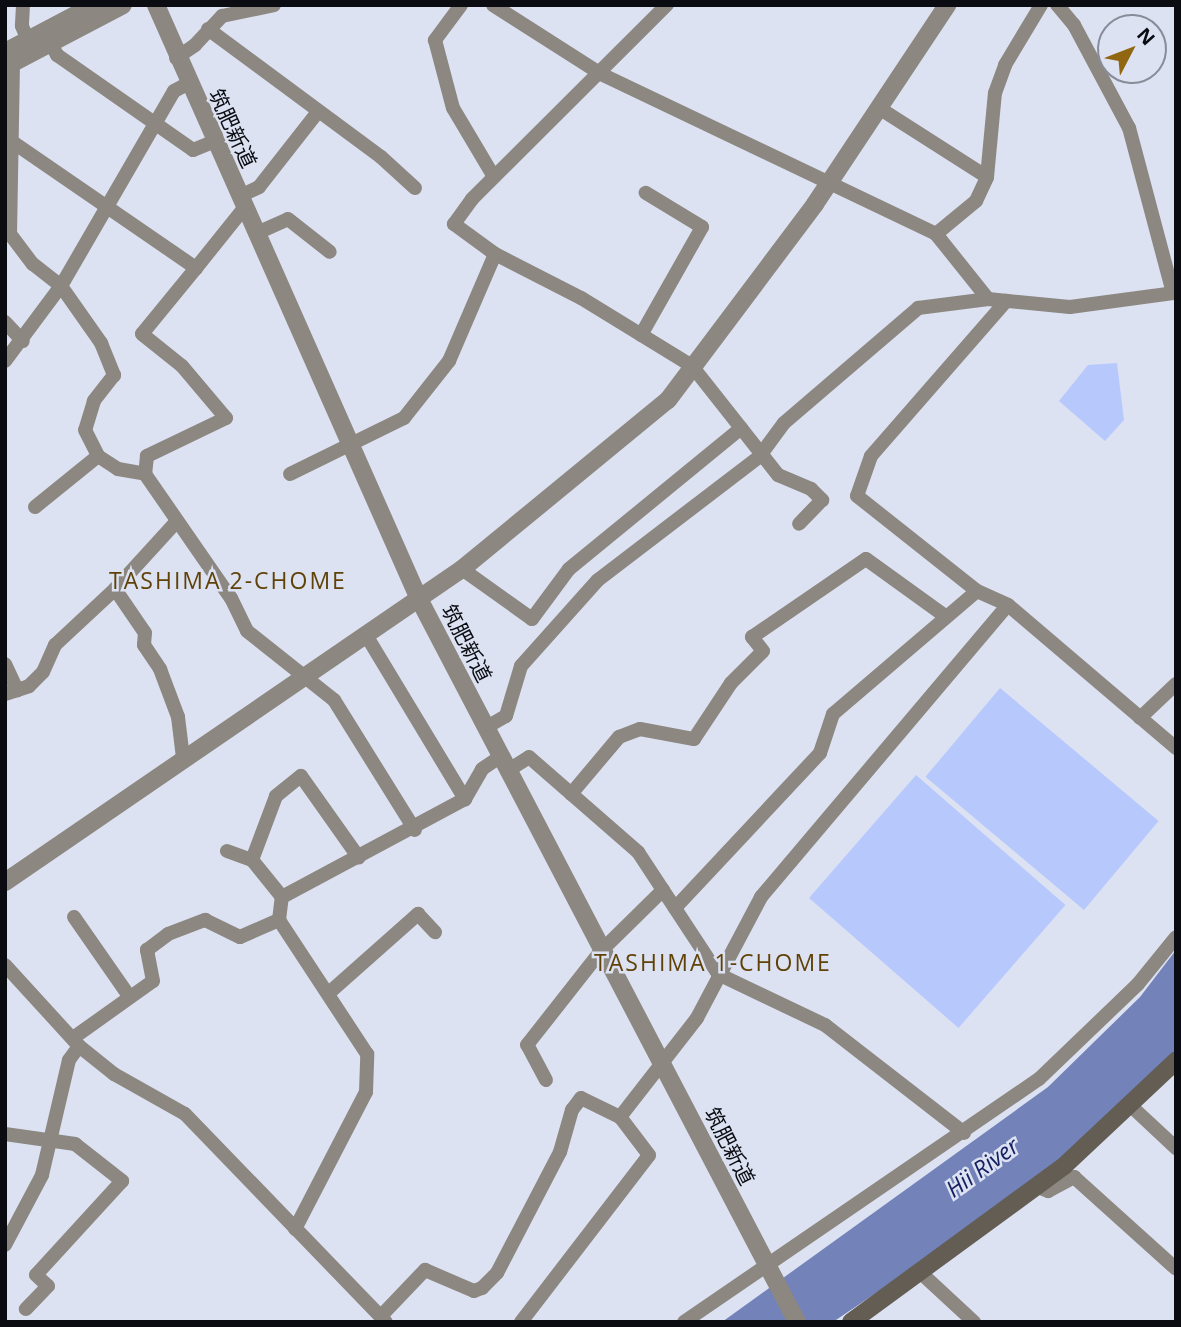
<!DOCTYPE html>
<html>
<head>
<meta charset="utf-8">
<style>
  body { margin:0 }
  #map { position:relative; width:1181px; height:1327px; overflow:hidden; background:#dce2f2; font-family:"Open Sans","Noto Sans JP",sans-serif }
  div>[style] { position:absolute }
  .green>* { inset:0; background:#b7c8fd; transform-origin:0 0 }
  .water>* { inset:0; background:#7383b9 }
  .minor>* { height:14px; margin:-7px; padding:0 7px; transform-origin:7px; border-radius:7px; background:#8c8781 }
  .tertiary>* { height:18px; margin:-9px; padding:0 9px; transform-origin:9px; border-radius:9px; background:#8c8781 }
  .secondary>* { height:18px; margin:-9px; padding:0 9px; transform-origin:9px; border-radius:9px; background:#635d54 }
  span { translate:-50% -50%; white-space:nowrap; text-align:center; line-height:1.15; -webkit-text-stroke:5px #dce2f2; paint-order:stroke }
  .street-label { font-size:21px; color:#0a0c11 }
  .neighbourhood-label { font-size:23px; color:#604208; letter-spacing:2px }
  .water-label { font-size:23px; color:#162060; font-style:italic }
  .frame { position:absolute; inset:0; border:7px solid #0a0c11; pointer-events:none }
  .north { position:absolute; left:1097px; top:14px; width:70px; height:70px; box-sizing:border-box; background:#dce2f2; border:2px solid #888c98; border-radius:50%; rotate:48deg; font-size:19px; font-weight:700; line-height:28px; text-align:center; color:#0a0c11 }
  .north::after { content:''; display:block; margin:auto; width:24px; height:32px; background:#916610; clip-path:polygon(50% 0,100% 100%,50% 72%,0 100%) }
</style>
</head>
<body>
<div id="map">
  <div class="green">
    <div style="clip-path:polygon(1117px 363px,1124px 420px,1105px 441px,1059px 401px,1088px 365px)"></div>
    <div style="left:1000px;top:688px;width:207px;height:116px;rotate:40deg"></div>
    <div style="left:916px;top:775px;width:198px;height:163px;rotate:41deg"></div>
  </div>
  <div class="water">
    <div style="clip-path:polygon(1176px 950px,1176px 1052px,1048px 1170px,956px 1239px,833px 1322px,722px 1322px,1048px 1087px,1140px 997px)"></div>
  </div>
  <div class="minor">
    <div style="left:23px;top:5px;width:21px;rotate:93deg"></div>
    <div style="left:22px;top:26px;width:16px;rotate:68deg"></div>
    <div style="left:461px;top:5px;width:44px;rotate:126.6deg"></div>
    <div style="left:435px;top:40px;width:70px;rotate:75.2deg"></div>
    <div style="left:453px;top:108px;width:80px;rotate:59.3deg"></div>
    <div style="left:493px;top:5px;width:128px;rotate:32.6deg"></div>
    <div style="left:601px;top:74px;width:371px;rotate:25.5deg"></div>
    <div style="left:936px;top:234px;width:83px;rotate:51.3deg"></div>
    <div style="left:208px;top:29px;width:215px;rotate:36.5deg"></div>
    <div style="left:381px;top:157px;width:46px;rotate:42.4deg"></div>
    <div style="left:51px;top:44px;width:13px;rotate:61deg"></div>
    <div style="left:57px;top:55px;width:166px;rotate:34.9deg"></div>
    <div style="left:193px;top:150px;width:24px;rotate:-22deg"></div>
    <div style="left:176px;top:58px;width:23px;rotate:-34deg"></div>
    <div style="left:195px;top:45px;width:40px;rotate:-47deg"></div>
    <div style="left:222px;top:16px;width:53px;rotate:-11.9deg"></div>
    <div style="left:13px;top:63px;width:171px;rotate:91deg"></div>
    <div style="left:10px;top:234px;width:38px;rotate:53deg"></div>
    <div style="left:33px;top:264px;width:36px;rotate:38deg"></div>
    <div style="left:61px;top:286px;width:70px;rotate:54.9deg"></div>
    <div style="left:101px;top:343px;width:35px;rotate:68deg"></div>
    <div style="left:114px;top:375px;width:33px;rotate:128deg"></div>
    <div style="left:94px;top:401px;width:30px;rotate:107deg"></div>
    <div style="left:85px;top:430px;width:29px;rotate:63deg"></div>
    <div style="left:98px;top:456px;width:81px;rotate:141deg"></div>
    <div style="left:879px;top:108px;width:128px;rotate:32.6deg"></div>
    <div style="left:14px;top:143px;width:221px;rotate:34.5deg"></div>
    <div style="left:196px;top:268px;width:85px;rotate:129.3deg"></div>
    <div style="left:142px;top:334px;width:51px;rotate:38.7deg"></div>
    <div style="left:182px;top:366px;width:68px;rotate:49.8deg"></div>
    <div style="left:226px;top:418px;width:88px;rotate:154.3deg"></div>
    <div style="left:147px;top:456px;width:18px;rotate:96deg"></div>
    <div style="left:240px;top:196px;width:21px;rotate:-25deg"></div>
    <div style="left:259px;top:187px;width:94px;rotate:-51.9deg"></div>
    <div style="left:257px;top:233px;width:34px;rotate:-24deg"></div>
    <div style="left:288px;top:219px;width:53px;rotate:38.2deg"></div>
    <div style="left:936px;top:234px;width:52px;rotate:-39.5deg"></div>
    <div style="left:976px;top:201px;width:26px;rotate:-65deg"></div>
    <div style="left:987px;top:177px;width:84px;rotate:-84.6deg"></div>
    <div style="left:995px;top:93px;width:30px;rotate:-70deg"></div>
    <div style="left:1005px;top:65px;width:70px;rotate:-59deg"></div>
    <div style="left:196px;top:268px;width:78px;rotate:-51.2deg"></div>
    <div style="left:5px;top:322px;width:26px;rotate:47deg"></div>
    <div style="left:641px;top:335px;width:124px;rotate:-60.5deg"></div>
    <div style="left:702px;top:227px;width:66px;rotate:-148.7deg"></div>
    <div style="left:5px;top:361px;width:94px;rotate:-53.3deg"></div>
    <div style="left:61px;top:286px;width:225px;rotate:-59.9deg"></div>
    <div style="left:174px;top:91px;width:15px;rotate:-28deg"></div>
    <div style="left:741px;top:428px;width:60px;rotate:51.8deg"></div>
    <div style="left:778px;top:475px;width:36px;rotate:23deg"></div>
    <div style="left:811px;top:489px;width:16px;rotate:45deg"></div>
    <div style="left:822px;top:500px;width:33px;rotate:134deg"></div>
    <div style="left:98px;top:456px;width:24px;rotate:33deg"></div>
    <div style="left:118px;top:469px;width:27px;rotate:10deg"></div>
    <div style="left:145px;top:474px;width:151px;rotate:55.3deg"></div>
    <div style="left:231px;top:598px;width:37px;rotate:64deg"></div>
    <div style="left:247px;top:631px;width:111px;rotate:38.4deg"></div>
    <div style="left:334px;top:700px;width:153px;rotate:58.1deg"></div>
    <div style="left:290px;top:474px;width:127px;rotate:-26.2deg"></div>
    <div style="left:404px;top:418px;width:73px;rotate:-51.7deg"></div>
    <div style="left:449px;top:361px;width:116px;rotate:-66.7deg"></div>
    <div style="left:462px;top:569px;width:86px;rotate:35.5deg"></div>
    <div style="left:532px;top:619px;width:62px;rotate:-53.5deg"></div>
    <div style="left:569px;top:569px;width:222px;rotate:-39.3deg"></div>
    <div style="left:741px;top:428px;width:79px;rotate:-128.3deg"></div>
    <div style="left:692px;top:366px;width:130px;rotate:-148.5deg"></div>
    <div style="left:581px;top:298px;width:97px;rotate:-152.9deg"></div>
    <div style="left:495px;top:254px;width:51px;rotate:-143.8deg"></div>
    <div style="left:454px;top:224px;width:31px;rotate:-54deg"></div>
    <div style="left:472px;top:199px;width:275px;rotate:-44.9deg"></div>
    <div style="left:115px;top:589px;width:53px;rotate:55.7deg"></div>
    <div style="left:145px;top:633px;width:12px;rotate:95deg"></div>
    <div style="left:144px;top:645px;width:29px;rotate:56deg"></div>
    <div style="left:160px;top:669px;width:51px;rotate:69.4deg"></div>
    <div style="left:178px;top:717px;width:41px;rotate:83deg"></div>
    <div style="left:977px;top:591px;width:153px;rotate:-141.6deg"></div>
    <div style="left:857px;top:496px;width:42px;rotate:-70.7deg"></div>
    <div style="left:871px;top:456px;width:206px;rotate:-48.9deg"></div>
    <div style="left:366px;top:635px;width:192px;rotate:58.9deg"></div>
    <div style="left:5px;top:664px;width:29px;rotate:65deg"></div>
    <div style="left:5px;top:694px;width:25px;rotate:-18deg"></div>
    <div style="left:29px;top:686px;width:20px;rotate:-45deg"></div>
    <div style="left:43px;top:672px;width:30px;rotate:-66deg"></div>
    <div style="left:55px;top:645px;width:82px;rotate:-43deg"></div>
    <div style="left:115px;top:589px;width:92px;rotate:-47.6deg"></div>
    <div style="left:1140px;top:718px;width:50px;rotate:-43.4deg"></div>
    <div style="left:485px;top:728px;width:24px;rotate:-30deg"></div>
    <div style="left:506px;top:716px;width:52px;rotate:-73.3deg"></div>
    <div style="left:521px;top:666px;width:115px;rotate:-48.2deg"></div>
    <div style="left:598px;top:580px;width:203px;rotate:-37.4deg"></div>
    <div style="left:759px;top:457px;width:42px;rotate:-53.7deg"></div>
    <div style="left:784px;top:423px;width:177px;rotate:-40.6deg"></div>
    <div style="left:918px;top:308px;width:71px;rotate:-7.3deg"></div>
    <div style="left:988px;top:299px;width:82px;rotate:5.6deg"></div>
    <div style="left:1070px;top:307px;width:104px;rotate:-7.7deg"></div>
    <div style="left:1173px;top:293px;width:171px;rotate:-104.9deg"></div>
    <div style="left:1129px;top:128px;width:117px;rotate:-118.1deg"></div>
    <div style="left:1074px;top:25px;width:26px;rotate:-130deg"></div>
    <div style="left:507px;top:771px;width:26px;rotate:-32deg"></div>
    <div style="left:529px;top:757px;width:145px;rotate:41.1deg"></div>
    <div style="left:638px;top:852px;width:146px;rotate:56.7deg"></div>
    <div style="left:718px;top:974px;width:119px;rotate:25.5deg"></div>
    <div style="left:825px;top:1025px;width:176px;rotate:37.8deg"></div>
    <div style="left:571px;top:794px;width:75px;rotate:-49.9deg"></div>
    <div style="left:619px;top:737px;width:22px;rotate:-21deg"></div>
    <div style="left:640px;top:729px;width:55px;rotate:10.5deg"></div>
    <div style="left:694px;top:739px;width:67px;rotate:-56.5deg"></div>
    <div style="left:731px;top:683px;width:45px;rotate:-45deg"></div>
    <div style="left:763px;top:651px;width:18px;rotate:-128deg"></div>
    <div style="left:752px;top:637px;width:138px;rotate:-34.4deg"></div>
    <div style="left:866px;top:559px;width:97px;rotate:35.8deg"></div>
    <div style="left:227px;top:851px;width:27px;rotate:20deg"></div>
    <div style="left:282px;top:897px;width:48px;rotate:-129deg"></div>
    <div style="left:252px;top:860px;width:68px;rotate:-69.4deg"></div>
    <div style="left:276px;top:796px;width:32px;rotate:-39deg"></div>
    <div style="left:301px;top:776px;width:100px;rotate:54.7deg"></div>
    <div style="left:675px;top:908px;width:212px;rotate:-46.9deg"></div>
    <div style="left:820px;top:753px;width:41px;rotate:-71.6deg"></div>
    <div style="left:833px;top:714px;width:189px;rotate:-40.5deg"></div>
    <div style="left:977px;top:591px;width:34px;rotate:24deg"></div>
    <div style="left:1008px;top:605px;width:221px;rotate:40.4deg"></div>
    <div style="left:74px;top:917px;width:96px;rotate:55.2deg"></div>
    <div style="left:5px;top:965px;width:110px;rotate:47.6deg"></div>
    <div style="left:79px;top:1046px;width:45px;rotate:38.7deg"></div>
    <div style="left:114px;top:1074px;width:81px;rotate:29.4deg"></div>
    <div style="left:185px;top:1114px;width:289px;rotate:46deg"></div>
    <div style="left:330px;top:992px;width:118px;rotate:-41.6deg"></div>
    <div style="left:418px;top:914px;width:25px;rotate:47deg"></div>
    <div style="left:73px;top:1038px;width:98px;rotate:-35.5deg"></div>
    <div style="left:153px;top:981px;width:32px;rotate:-101deg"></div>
    <div style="left:147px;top:950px;width:26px;rotate:-37deg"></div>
    <div style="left:168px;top:934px;width:40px;rotate:-21deg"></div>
    <div style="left:205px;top:920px;width:39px;rotate:26deg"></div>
    <div style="left:240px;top:937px;width:43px;rotate:-23.6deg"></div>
    <div style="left:546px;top:1080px;width:40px;rotate:-118deg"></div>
    <div style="left:527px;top:1045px;width:120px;rotate:-51.8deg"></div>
    <div style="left:601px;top:951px;width:87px;rotate:-44.5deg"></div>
    <div style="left:1131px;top:1106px;width:62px;rotate:43deg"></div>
    <div style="left:5px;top:1134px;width:71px;rotate:8.1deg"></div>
    <div style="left:75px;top:1144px;width:60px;rotate:38.2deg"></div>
    <div style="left:122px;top:1181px;width:127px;rotate:132.5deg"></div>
    <div style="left:36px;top:1275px;width:16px;rotate:43deg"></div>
    <div style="left:48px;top:1286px;width:32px;rotate:134deg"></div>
    <div style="left:1038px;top:1187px;width:11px;rotate:22deg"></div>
    <div style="left:1048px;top:1191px;width:30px;rotate:-28deg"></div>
    <div style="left:1074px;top:1177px;width:137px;rotate:42deg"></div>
    <div style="left:295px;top:1229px;width:154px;rotate:-62.6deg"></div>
    <div style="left:366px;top:1092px;width:38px;rotate:-88deg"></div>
    <div style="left:367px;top:1054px;width:160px;rotate:-123.3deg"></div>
    <div style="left:279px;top:920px;width:23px;rotate:-83deg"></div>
    <div style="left:282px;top:897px;width:208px;rotate:-28.2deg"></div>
    <div style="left:465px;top:799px;width:34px;rotate:-60deg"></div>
    <div style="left:482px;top:769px;width:22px;rotate:-34deg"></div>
    <div style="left:5px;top:1245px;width:79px;rotate:-62.1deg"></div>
    <div style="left:42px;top:1175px;width:118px;rotate:-76.8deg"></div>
    <div style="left:69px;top:1060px;width:17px;rotate:-54deg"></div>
    <div style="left:920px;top:1272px;width:74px;rotate:42.8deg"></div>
    <div style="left:381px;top:1316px;width:64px;rotate:-46.3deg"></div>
    <div style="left:425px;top:1270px;width:53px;rotate:23.2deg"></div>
    <div style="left:474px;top:1291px;width:9px;rotate:-21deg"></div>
    <div style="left:482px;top:1288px;width:21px;rotate:-45deg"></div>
    <div style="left:497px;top:1273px;width:136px;rotate:-62.5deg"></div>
    <div style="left:560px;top:1152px;width:44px;rotate:-74.1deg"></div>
    <div style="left:572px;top:1110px;width:15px;rotate:-53deg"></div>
    <div style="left:581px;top:1098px;width:43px;rotate:26deg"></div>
    <div style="left:521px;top:1322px;width:210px;rotate:-52.5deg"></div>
    <div style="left:649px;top:1155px;width:48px;rotate:-127.3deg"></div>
    <div style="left:620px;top:1117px;width:125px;rotate:-52.1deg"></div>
    <div style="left:697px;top:1018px;width:137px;rotate:-62.1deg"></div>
    <div style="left:761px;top:897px;width:382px;rotate:-49.8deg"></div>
    <div style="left:684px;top:1322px;width:430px;rotate:-34.4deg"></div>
    <div style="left:1039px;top:1079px;width:137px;rotate:-43.8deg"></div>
    <div style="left:1138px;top:984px;width:60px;rotate:-51deg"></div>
  </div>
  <div class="tertiary">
    <div style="left:156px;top:5px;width:650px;rotate:66.12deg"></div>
    <div style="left:419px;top:599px;width:816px;rotate:62.4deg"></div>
    <div style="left:5px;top:52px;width:101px;rotate:-27.8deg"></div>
    <div style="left:5px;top:67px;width:133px;rotate:-27.7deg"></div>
    <div style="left:5px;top:882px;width:554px;rotate:-34.41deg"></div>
    <div style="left:462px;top:569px;width:266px;rotate:-39.4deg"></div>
    <div style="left:668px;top:400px;width:245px;rotate:-53.1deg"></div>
    <div style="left:815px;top:204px;width:239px;rotate:-56.4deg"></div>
  </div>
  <div class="secondary">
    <div style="left:851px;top:1322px;width:264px;rotate:-36.2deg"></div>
    <div style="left:1064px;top:1166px;width:154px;rotate:-43.2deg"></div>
  </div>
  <div class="street-label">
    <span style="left:233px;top:128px;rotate:65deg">筑肥新道</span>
    <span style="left:467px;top:643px;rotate:63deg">筑肥新道</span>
    <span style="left:730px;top:1146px;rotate:63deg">筑肥新道</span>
  </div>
  <div class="neighbourhood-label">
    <span style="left:228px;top:580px">TASHIMA 2-CHOME</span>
    <span style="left:713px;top:962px">TASHIMA 1-CHOME</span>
  </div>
  <div class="water-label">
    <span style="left:982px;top:1167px;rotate:-36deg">Hii River</span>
  </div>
  <div class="frame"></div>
  <div class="north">N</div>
</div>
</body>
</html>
